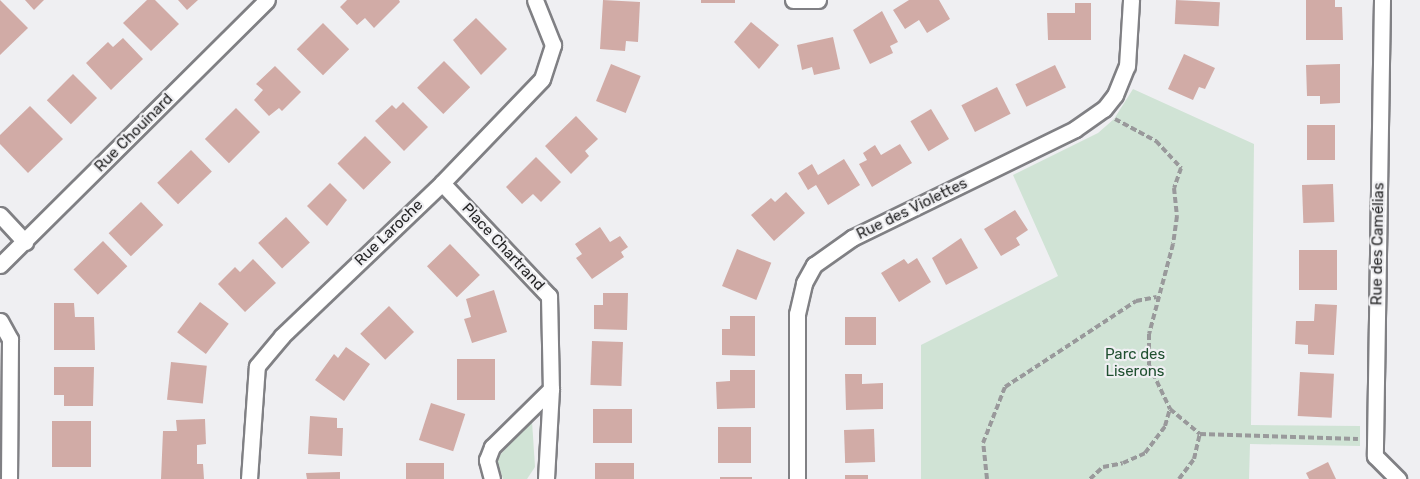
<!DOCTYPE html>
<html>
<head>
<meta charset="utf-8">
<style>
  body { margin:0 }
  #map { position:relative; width:1420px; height:479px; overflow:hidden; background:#efeff2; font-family:Rubik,sans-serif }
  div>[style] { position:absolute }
  .green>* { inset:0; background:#d0e3d5 }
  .building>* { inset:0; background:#d1aba6; transform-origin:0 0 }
  .path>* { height:4px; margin-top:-2px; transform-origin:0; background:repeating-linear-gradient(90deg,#99999b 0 6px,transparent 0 9px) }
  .roads { filter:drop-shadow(2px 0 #808084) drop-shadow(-2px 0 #808084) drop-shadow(0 2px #808084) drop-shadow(0 -2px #808084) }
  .street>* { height:15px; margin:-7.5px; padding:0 7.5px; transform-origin:7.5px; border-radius:7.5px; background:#fff }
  span { translate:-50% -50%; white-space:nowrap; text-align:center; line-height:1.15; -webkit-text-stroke:4.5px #efeff2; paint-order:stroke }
  .street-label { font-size:15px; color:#252526 }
  .park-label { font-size:15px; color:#205030 }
</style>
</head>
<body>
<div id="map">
  <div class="green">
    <div style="clip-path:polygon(1133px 89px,1254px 144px,1251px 425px,1360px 426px,1360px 446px,1250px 444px,1249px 479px,921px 479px,921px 345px,1058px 276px,1013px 175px,1098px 133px,1114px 119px)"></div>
    <div style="clip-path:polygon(532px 421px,535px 467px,527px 479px,503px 479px,496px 459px)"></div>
  </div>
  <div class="building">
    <div style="clip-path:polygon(0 0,28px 28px,0 55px)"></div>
    <div style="clip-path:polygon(25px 0,44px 0,34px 10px)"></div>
    <div style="clip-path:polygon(147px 0,155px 0,179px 24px,151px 51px,123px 23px)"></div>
    <div style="clip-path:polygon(178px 0,198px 0,187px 10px)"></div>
    <div style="clip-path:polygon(347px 0,399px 0,400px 2px,374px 28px,365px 18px,357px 25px,340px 7px)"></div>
    <div style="clip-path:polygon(603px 0,640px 2px,638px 42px,626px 41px,625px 51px,600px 49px)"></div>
    <div style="left:701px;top:0;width:34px;height:3px"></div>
    <div style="clip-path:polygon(909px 0,939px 0,950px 19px,927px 33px,919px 20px,905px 29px,893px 10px)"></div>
    <div style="left:1176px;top:0;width:44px;height:24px;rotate:3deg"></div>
    <div style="clip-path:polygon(1306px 0,1335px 0,1335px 7px,1342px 7px,1343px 40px,1306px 40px)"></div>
    <div style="clip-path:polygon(1075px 3px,1091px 3px,1091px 40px,1048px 40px,1047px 13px,1075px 13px)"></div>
    <div style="clip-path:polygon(882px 11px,898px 42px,890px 46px,893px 53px,870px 64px,853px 30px)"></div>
    <div style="clip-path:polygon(476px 18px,507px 49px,481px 75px,453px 40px)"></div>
    <div style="clip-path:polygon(751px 22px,779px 45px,759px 69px,734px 42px)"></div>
    <div style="left:323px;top:23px;width:37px;height:37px;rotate:45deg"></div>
    <div style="clip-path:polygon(833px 37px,840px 69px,814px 75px,812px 67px,802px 70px,797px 45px)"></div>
    <div style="clip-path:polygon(123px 38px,143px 59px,111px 90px,86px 63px,108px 42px,113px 47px)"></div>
    <div style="clip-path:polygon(1184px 54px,1215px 68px,1205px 89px,1199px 87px,1193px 100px,1168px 89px)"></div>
    <div style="left:444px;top:61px;width:37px;height:38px;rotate:45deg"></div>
    <div style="left:611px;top:64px;width:32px;height:40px;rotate:22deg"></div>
    <div style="clip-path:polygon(1340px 64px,1340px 103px,1320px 104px,1320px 96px,1307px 96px,1306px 65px)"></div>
    <div style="left:1055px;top:65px;width:25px;height:44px;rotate:64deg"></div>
    <div style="clip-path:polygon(275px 66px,301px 92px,282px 111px,279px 108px,269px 116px,254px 100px,263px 90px,256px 84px)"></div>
    <div style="left:73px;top:74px;width:34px;height:37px;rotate:45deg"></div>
    <div style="left:997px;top:87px;width:30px;height:40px;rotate:63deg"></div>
    <div style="clip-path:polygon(403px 102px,428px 127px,404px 151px,375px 121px,392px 105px,396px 109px)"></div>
    <div style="clip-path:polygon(30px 106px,63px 139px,28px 173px,0 144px,0 135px)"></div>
    <div style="left:236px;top:108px;width:34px;height:44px;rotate:45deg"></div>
    <div style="left:931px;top:109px;width:35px;height:24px;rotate:59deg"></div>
    <div style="clip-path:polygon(576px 116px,598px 139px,585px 151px,589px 156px,571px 174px,545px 146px)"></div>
    <div style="left:1307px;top:125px;width:28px;height:35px"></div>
    <div style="left:365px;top:136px;width:37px;height:39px;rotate:45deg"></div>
    <div style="clip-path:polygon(900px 144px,912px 163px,872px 187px,859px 164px,867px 160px,863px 153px,875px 145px,881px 155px)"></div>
    <div style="left:191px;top:150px;width:30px;height:47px;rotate:46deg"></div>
    <div style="clip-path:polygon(536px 157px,561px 182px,541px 202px,533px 194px,522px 204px,506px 187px)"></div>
    <div style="clip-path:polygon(844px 159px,860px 185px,828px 205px,816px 185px,808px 190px,798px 173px,812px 164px,818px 175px)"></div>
    <div style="clip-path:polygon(330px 183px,347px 200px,327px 226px,307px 206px)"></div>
    <div style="left:1333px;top:184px;width:38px;height:31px;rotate:88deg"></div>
    <div style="clip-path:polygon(786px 192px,805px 213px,774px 241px,751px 215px,771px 198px,775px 202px)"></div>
    <div style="left:141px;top:202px;width:32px;height:45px;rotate:46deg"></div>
    <div style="clip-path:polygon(1015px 210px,1028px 230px,1016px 238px,1020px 245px,1001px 256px,984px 229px)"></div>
    <div style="left:286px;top:217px;width:35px;height:38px;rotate:47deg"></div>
    <div style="clip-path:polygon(600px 227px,610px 242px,620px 236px,628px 247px,621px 252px,624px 257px,592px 279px,576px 258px,582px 254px,575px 244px)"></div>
    <div style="clip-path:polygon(961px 238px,978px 268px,946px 285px,932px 258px)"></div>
    <div style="left:103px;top:241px;width:35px;height:41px;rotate:46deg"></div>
    <div style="left:450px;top:244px;width:43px;height:32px;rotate:46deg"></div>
    <div style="left:737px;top:249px;width:37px;height:40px;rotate:22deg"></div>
    <div style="left:1299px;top:250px;width:38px;height:40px"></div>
    <div style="clip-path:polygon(917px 258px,931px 282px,899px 302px,881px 273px,904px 259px,908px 264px)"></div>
    <div style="clip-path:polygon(253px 259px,276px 283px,245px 312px,218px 284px,235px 267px,240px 272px)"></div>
    <div style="clip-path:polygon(494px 290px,507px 332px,472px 343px,464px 319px,471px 317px,466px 299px)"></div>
    <div style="clip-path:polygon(603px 293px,628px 293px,627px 330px,594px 329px,594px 305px,603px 305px)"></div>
    <div style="left:200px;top:302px;width:36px;height:38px;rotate:37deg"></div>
    <div style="clip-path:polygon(54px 303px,74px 303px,75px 317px,94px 317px,95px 350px,54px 350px)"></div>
    <div style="clip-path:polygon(1315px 304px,1337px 305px,1334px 355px,1308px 354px,1308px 345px,1295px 344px,1296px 321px,1314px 321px)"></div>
    <div style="left:389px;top:306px;width:36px;height:40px;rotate:46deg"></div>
    <div style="clip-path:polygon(730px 316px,755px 316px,755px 356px,722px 355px,722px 329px,730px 329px)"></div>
    <div style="left:845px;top:317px;width:31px;height:28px"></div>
    <div style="left:592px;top:341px;width:31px;height:44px;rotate:2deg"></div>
    <div style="clip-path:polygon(346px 347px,370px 364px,344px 401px,315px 380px,334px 354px,338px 358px)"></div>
    <div style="left:457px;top:359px;width:38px;height:41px"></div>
    <div style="left:171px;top:362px;width:36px;height:38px;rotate:6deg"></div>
    <div style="clip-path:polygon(54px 367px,94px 367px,93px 406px,64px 406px,64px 395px,54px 395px)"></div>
    <div style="clip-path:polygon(730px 370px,755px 370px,755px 408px,717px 409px,716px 382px,730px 381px)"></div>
    <div style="left:1300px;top:372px;width:34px;height:44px;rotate:3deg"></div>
    <div style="clip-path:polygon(845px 374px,862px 374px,862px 384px,883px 383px,883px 409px,846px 410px)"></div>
    <div style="left:431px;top:403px;width:36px;height:39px;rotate:18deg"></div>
    <div style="left:593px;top:409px;width:39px;height:34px"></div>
    <div style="clip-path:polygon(310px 416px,337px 418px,337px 428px,343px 428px,342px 456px,308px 454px)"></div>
    <div style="clip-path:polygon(205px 419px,206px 444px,197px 445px,197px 464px,203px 464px,204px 479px,161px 479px,163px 431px,177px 431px,176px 420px)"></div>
    <div style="left:91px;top:421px;width:46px;height:39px;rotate:90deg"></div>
    <div style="left:718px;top:427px;width:33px;height:36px"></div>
    <div style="left:874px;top:429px;width:33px;height:30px;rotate:88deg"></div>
    <div style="clip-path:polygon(1328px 462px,1336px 479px,1309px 479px,1306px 473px)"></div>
    <div style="left:406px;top:463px;width:38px;height:16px"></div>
    <div style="left:595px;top:463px;width:39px;height:16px"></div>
    <div style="clip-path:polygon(340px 472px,340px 479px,307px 479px,306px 473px)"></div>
    <div style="left:845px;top:475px;width:23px;height:4px"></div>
    <div style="left:720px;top:477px;width:32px;height:2px"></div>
  </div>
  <div class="path">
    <div style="left:1115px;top:119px;width:47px;rotate:28.2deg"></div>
    <div style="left:1156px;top:141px;width:37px;rotate:47deg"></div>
    <div style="left:1181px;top:168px;width:21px;rotate:109deg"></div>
    <div style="left:1174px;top:188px;width:28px;rotate:84deg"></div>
    <div style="left:1177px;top:216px;width:28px;rotate:98deg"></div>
    <div style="left:1173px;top:244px;width:93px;rotate:104.9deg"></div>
    <div style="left:1149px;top:334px;width:31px;rotate:90deg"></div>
    <div style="left:1149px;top:365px;width:49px;rotate:64.5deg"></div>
    <div style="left:1170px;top:409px;width:39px;rotate:40deg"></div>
    <div style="left:1200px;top:434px;width:158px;rotate:1.8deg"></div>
    <div style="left:987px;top:479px;width:36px;rotate:-96deg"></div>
    <div style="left:983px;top:443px;width:60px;rotate:-68.6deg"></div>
    <div style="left:1005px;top:387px;width:157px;rotate:-33.3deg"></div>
    <div style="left:1136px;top:301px;width:21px;rotate:-11deg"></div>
    <div style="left:1090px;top:479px;width:18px;rotate:-43deg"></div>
    <div style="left:1103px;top:467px;width:20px;rotate:-11deg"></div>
    <div style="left:1123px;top:463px;width:24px;rotate:-24deg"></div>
    <div style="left:1145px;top:453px;width:34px;rotate:-53deg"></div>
    <div style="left:1165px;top:426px;width:18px;rotate:-74deg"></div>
    <div style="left:1179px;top:479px;width:25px;rotate:-53deg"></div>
    <div style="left:1194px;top:459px;width:26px;rotate:-77deg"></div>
  </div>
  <div class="roads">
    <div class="street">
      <div style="left:793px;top:0;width:25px"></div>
      <div style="left:1382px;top:0;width:456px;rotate:90.9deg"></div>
      <div style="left:1375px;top:456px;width:33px;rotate:45deg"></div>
      <div style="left:442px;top:183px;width:156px;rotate:46.6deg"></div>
      <div style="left:549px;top:296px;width:93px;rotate:88.8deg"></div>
      <div style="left:551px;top:389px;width:90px;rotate:93.2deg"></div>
      <div style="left:0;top:215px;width:37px;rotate:47deg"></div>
      <div style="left:0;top:265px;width:376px;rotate:-44.8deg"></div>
      <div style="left:0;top:321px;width:21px;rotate:61deg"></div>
      <div style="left:10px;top:339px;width:140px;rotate:90.4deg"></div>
      <div style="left:249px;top:479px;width:113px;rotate:-86deg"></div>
      <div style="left:257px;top:366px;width:39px;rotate:-50deg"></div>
      <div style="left:282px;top:336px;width:221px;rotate:-43.7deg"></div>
      <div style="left:442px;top:183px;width:144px;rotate:-46.1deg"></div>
      <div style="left:542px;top:79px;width:36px;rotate:-72deg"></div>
      <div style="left:553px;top:45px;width:48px;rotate:-111.8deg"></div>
      <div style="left:492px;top:479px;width:20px;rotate:-105deg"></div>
      <div style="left:487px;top:460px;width:14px;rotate:-69deg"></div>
      <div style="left:492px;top:447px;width:83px;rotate:-44.5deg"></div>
      <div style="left:797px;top:479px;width:165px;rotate:-90deg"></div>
      <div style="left:797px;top:314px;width:32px;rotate:-77deg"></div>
      <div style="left:804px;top:283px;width:21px;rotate:-61deg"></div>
      <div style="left:814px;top:265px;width:47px;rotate:-35.4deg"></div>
      <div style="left:852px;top:238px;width:248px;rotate:-26deg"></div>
      <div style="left:1075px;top:129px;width:35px;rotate:-35deg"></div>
      <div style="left:1104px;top:109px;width:18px;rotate:-52deg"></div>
      <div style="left:1115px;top:95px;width:31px;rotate:-68deg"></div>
      <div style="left:1127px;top:66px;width:66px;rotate:-86.5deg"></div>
    </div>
  </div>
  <div class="street-label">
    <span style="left:134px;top:133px;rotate:-45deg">Rue Chouinard</span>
    <span style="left:912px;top:209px;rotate:-26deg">Rue des Violettes</span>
    <span style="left:389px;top:233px;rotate:-44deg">Rue Laroche</span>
    <span style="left:1378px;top:244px;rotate:-89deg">Rue des Camélias</span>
    <span style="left:503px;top:247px;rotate:47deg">Place Chartrand</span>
  </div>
  <div class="park-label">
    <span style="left:1135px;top:363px">Parc des<br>Liserons</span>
  </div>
</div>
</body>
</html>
